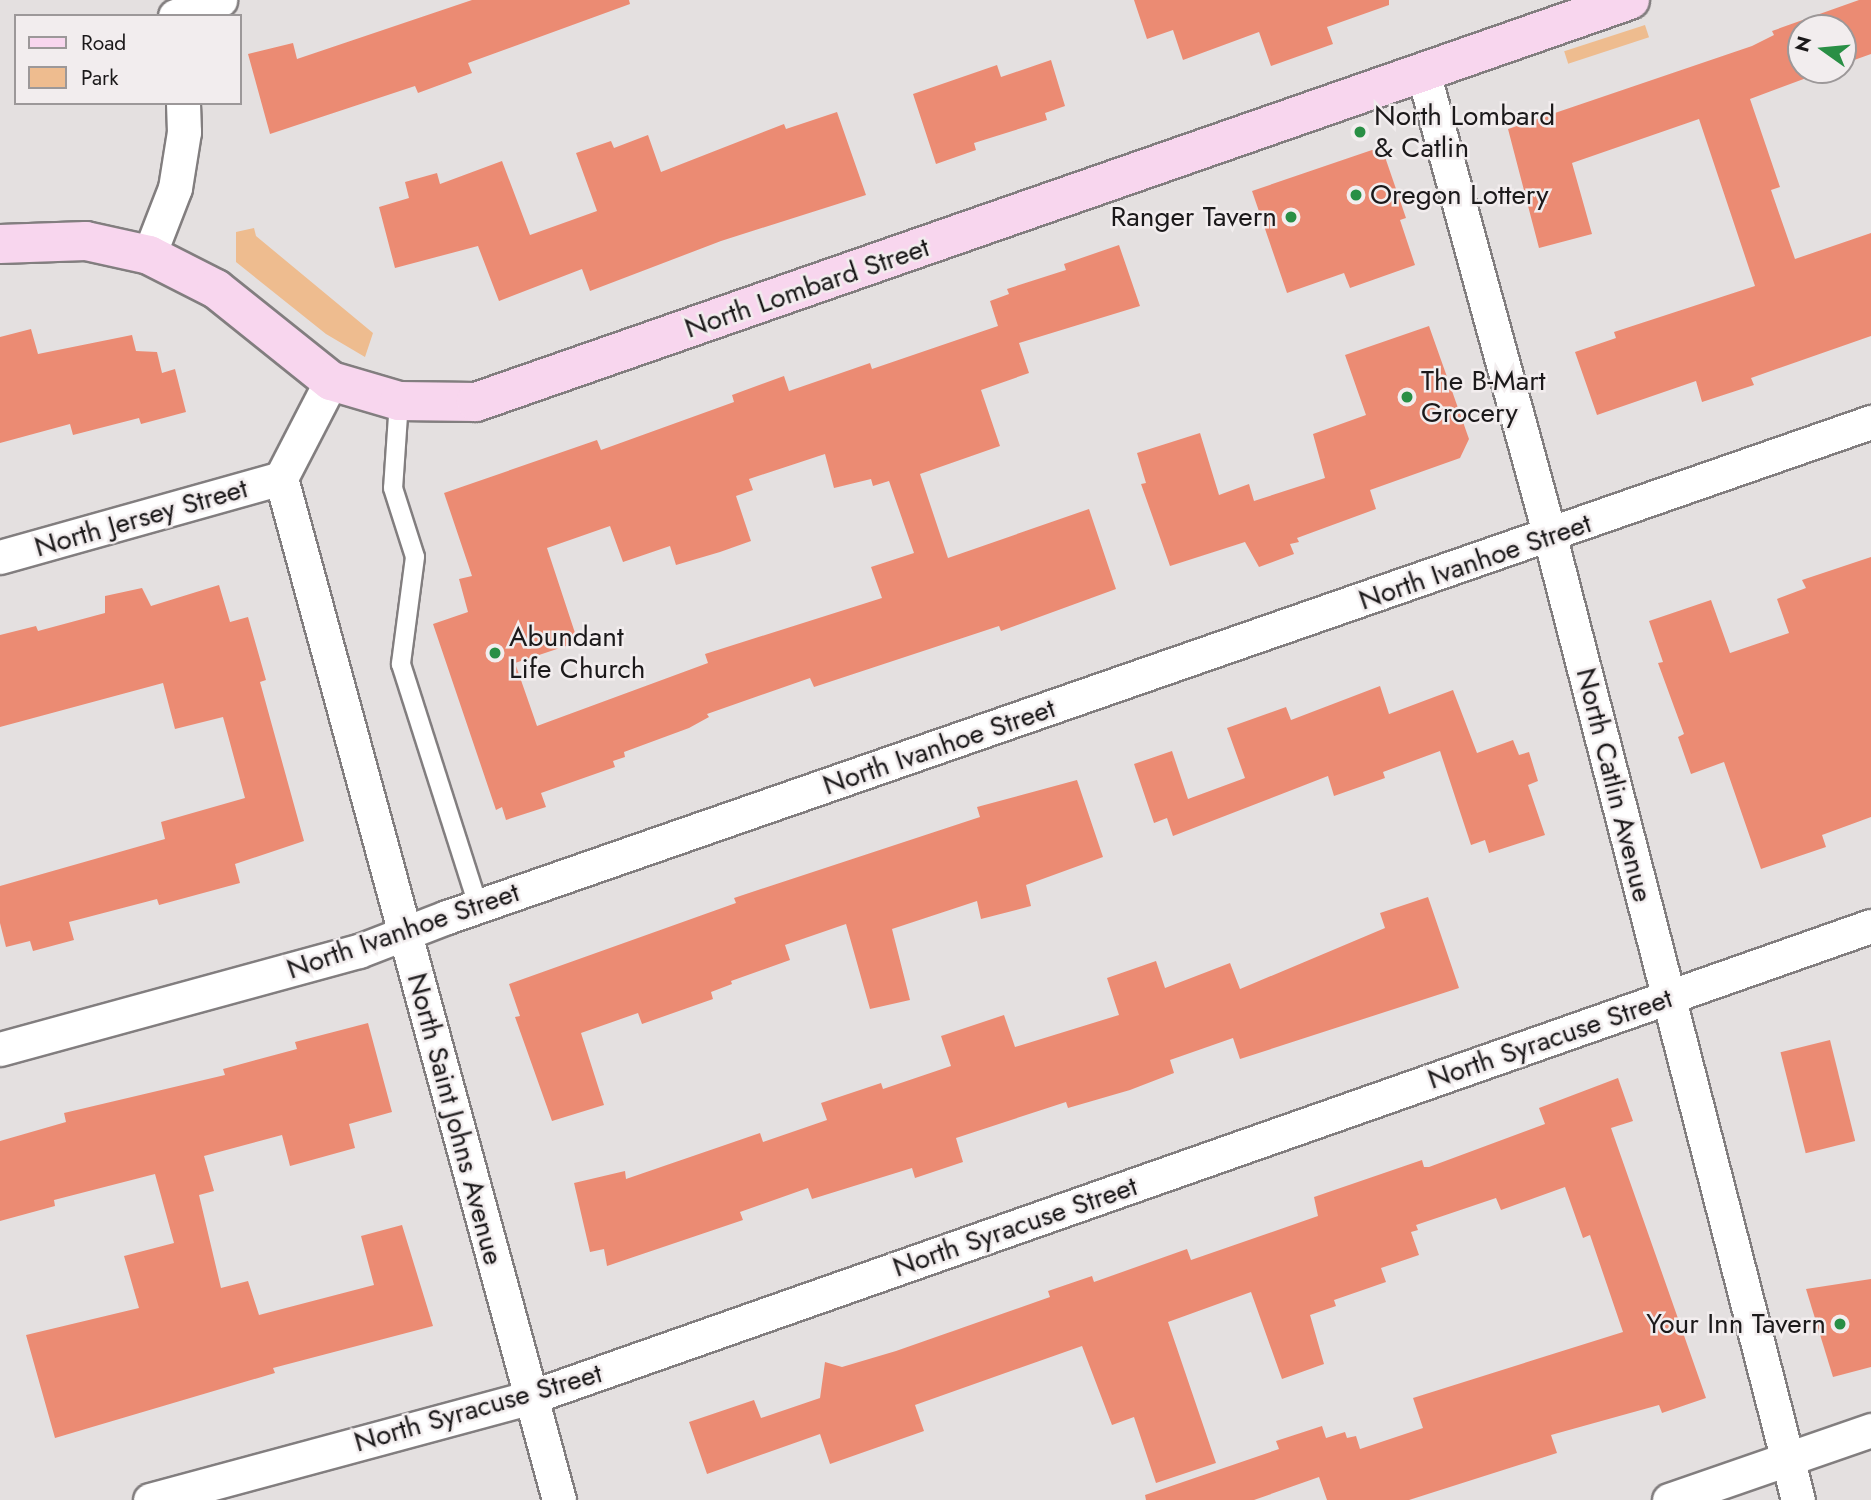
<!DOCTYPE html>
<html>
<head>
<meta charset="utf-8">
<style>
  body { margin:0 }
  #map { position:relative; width:1871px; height:1500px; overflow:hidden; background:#e4e0e0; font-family:Jost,sans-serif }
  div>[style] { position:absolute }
  .green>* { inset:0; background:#eebc8f; transform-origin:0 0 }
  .building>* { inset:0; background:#eb8b73; transform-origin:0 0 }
  .roads { filter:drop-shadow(2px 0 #827e7f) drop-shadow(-2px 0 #827e7f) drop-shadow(0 2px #827e7f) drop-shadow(0 -2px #827e7f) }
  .service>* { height:18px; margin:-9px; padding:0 9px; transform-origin:9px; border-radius:9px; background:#fff }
  .minor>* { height:33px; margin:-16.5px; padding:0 16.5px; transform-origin:16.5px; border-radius:16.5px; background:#fff }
  .secondary>* { height:38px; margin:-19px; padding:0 19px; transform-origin:19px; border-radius:19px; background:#f8d6ee }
  .dots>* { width:19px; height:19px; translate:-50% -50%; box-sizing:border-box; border:4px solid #f2edee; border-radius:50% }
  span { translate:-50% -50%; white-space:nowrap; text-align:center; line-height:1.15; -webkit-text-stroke:5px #f2edee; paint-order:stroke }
  .poi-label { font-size:28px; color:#1b191a }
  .left { translate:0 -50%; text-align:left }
  .right { translate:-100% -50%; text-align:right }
  .street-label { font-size:28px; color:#1b191a }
  .legend { position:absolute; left:14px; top:14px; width:228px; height:91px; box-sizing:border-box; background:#f2edee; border:2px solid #9c9899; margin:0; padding:9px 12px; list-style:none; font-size:21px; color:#1b191a }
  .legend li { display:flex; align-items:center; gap:14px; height:35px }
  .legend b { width:35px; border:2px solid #9c9899 }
  .north { position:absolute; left:1787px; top:14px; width:70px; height:70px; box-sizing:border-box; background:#f2edee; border:2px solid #9c9899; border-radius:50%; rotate:285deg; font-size:19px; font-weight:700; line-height:28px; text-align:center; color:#1b191a }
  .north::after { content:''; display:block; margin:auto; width:24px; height:32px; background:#298f45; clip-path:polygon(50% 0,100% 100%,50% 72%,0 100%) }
</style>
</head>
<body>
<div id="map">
  <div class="green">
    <div style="left:1645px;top:25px;width:13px;height:85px;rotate:72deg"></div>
    <div style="clip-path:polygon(254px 228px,256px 236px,373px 333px,365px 357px,326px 334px,236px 262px,236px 232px)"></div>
  </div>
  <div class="building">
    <div style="clip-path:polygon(472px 0,629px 0,630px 4px,468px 63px,472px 73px,418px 93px,415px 86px,270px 134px,248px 54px,293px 43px,297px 59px)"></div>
    <div style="clip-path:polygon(1134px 0,1389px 0,1389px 5px,1327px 27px,1333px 44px,1271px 66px,1259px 32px,1183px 60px,1173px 30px,1147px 39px)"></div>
    <div style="clip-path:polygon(1859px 0,1871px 0,1871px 54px,1843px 64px,1843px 28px,1801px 28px,1801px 70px,1828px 70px,1750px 99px,1780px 187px,1771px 190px,1795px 259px,1871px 233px,1871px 336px,1751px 378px,1754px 385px,1702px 402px,1696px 381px,1597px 415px,1575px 352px,1616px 338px,1614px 332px,1755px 286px,1699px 119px,1572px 163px,1592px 234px,1539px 248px,1508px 129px,1752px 46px,1774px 35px,1772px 31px)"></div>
    <div style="clip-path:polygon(1051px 60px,1065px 106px,1045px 113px,1047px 120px,974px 143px,976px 150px,936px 164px,913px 94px,997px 65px,1001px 77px)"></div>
    <div style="clip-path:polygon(837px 112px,866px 195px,721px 241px,590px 291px,582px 269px,499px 301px,478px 246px,395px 268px,379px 207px,409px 198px,405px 182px,437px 173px,440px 184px,502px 161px,530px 235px,597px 211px,576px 153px,611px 141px,614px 148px,648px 135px,661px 172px,784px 124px,786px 129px)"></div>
    <div style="clip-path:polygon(1372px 150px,1384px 154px,1406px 218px,1400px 220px,1415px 265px,1350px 288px,1344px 273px,1287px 293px,1252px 191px)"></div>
    <div style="clip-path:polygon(evenodd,1119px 245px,1140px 306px,1019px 343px,1029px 373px,981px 390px,1000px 446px,920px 474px,948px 558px,1089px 509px,1116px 589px,1001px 631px,999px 626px,814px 687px,810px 678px,707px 714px,709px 717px,689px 728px,624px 752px,625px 757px,613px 761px,615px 767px,541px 793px,546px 807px,506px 820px,502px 807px,496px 810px,433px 624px,468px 612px,459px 579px,472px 576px,444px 493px,597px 440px,601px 450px,734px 402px,732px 395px,784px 376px,789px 391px,870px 363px,872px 369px,998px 326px,990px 301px,1009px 294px,1007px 289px,1066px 270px,1064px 264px,1119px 245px,825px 454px,834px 488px,871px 479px,873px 486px,889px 481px,914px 553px,871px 567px,882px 598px,705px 654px,708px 663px,537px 726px,515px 663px,578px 642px,547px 548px,610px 526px,623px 562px,670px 546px,676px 565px,720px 552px,751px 541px,736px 496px,753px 490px,749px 479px,825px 454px)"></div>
    <div style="clip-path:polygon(1429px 326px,1469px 439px,1460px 458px,1370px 490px,1376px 509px,1297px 538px,1299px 542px,1290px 544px,1294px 554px,1259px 567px,1245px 542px,1170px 566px,1141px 484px,1146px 483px,1137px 453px,1200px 433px,1219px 495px,1249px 484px,1254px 501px,1325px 478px,1313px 434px,1366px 415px,1345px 355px)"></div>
    <div style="clip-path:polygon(31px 329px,38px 354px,132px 335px,136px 351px,157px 352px,162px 373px,175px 369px,186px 412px,141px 424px,139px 418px,73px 435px,70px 424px,0 443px,0 337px)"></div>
    <div style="clip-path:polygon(1871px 557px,1871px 817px,1822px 835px,1826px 847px,1761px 869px,1724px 762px,1691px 774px,1678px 737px,1684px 734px,1658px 663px,1663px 662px,1649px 621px,1711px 600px,1730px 653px,1789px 633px,1777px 599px,1806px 588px,1802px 580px)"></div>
    <div style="clip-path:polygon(219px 585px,230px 622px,248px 617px,266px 680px,260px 682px,304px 841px,235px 864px,240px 883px,159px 905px,157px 899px,69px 922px,74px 940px,33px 951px,30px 941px,6px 947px,0 923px,0 886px,165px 839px,161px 822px,245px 798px,223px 717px,175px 729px,163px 683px,0 727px,0 635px,36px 626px,38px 631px,105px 613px,105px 596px,142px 588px,151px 606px)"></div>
    <div style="clip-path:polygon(1380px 686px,1389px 714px,1453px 690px,1477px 753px,1513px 740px,1519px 755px,1529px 752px,1538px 781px,1528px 785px,1545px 835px,1489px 853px,1485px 840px,1471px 845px,1440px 751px,1383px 772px,1385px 778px,1334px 796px,1328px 776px,1173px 836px,1167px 818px,1154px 823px,1134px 764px,1172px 751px,1188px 799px,1245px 778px,1227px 728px,1286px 707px,1291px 720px)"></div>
    <div style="clip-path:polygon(1077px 780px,1103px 857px,1026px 885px,1031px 906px,981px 919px,977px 901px,892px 929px,910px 1000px,870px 1009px,846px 924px,785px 945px,790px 960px,731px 981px,732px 984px,711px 992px,713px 999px,642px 1024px,638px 1013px,581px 1033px,604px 1105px,552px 1121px,515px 1017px,520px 1016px,509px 984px,736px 903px,734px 898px,980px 817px,977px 807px)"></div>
    <div style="clip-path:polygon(1428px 897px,1459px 988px,1240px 1059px,1233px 1038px,1170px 1060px,1174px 1073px,1130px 1090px,1068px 1108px,1066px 1102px,956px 1138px,963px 1162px,915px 1178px,912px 1168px,812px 1199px,808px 1188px,740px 1212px,743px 1220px,607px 1266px,604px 1249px,590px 1252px,574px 1183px,625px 1171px,626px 1179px,760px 1133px,763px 1142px,827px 1120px,821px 1103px,881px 1083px,883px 1089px,951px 1066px,941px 1036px,1004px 1015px,1015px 1047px,1119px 1015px,1107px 978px,1156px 961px,1165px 988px,1230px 963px,1240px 989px,1385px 928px,1380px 913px)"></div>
    <div style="clip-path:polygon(368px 1023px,392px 1112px,349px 1124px,355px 1148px,290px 1166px,282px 1135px,204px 1156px,214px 1191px,199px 1195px,221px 1288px,248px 1281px,259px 1315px,374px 1285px,361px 1236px,402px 1225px,433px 1326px,273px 1368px,275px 1373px,55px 1438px,26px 1335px,139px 1308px,124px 1256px,174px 1243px,155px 1174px,54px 1200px,55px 1206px,0 1221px,0 1141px,66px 1122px,64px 1113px,225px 1075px,223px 1069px,297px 1049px,295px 1042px)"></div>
    <div style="left:1830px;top:1040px;width:104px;height:51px;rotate:76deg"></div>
    <div style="clip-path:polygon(1618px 1078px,1633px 1121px,1611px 1128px,1706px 1398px,1662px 1413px,1659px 1405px,1551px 1435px,1557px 1453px,1409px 1500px,1327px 1500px,1319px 1477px,1254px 1500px,1146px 1500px,1145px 1495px,1279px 1449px,1276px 1441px,1322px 1426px,1326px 1438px,1345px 1432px,1347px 1438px,1356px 1436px,1360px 1449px,1423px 1428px,1413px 1398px,1623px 1332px,1590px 1235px,1583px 1238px,1565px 1187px,1501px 1210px,1496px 1198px,1416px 1225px,1418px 1230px,1411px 1232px,1419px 1255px,1381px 1268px,1386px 1282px,1334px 1300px,1336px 1306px,1310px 1315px,1324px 1364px,1282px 1379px,1251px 1292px,1168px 1322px,1216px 1463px,1156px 1483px,1134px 1417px,1112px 1425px,1082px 1346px,915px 1405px,924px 1431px,830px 1464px,820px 1434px,707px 1474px,689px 1422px,754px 1400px,761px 1418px,820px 1398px,825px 1362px,842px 1367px,896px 1351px,1050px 1297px,1048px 1291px,1092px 1276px,1094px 1282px,1187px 1249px,1191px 1260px,1318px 1216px,1314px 1197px,1422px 1160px,1424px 1167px,1429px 1167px,1545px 1124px,1539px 1108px)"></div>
    <div style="clip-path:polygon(1871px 1279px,1871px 1367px,1833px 1377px,1806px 1289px)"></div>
  </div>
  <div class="roads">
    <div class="service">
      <div style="left:399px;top:401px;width:87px;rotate:93.9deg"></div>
      <div style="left:393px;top:488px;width:72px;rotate:72.3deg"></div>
      <div style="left:415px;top:557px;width:108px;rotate:97.5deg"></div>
      <div style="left:401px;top:664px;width:254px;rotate:72.3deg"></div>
    </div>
    <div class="minor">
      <div style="left:175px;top:16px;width:48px;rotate:-19.6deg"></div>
      <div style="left:1423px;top:72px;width:482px;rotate:74.7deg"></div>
      <div style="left:1550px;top:537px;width:994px;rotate:75.56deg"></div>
      <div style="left:149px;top:255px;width:72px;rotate:-68.8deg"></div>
      <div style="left:175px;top:188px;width:57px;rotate:-80.9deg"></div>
      <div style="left:184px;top:132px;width:29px;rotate:-92deg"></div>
      <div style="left:331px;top:381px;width:109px;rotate:117.3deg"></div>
      <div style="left:281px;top:478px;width:1059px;rotate:74.78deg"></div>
      <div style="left:0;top:557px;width:292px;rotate:-15.7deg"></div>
      <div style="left:0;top:1049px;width:372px;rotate:-15.3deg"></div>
      <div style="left:359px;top:951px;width:94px;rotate:-21.1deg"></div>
      <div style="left:447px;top:917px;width:1508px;rotate:-19.17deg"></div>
      <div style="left:150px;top:1500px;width:395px;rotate:-15.1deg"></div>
      <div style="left:531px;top:1397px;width:1420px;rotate:-19.37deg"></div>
      <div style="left:1669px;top:1500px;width:214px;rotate:-19.1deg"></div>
    </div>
    <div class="secondary">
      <div style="left:0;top:244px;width:86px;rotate:-2deg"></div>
      <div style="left:86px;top:241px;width:65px;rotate:12.5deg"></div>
      <div style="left:149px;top:255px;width:75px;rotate:26.9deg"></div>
      <div style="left:216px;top:289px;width:147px;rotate:38.7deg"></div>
      <div style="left:331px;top:381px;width:71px;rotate:16.4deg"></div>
      <div style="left:399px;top:401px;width:77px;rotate:0.7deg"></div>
      <div style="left:476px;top:402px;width:1222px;rotate:-19.21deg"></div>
    </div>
  </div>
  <div class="dots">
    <div style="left:1360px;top:132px;background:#298f45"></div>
    <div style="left:1356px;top:195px;background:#298f45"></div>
    <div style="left:1291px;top:217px;background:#298f45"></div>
    <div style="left:1407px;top:397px;background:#298f45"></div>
    <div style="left:495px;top:653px;background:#298f45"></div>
    <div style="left:1840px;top:1324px;background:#298f45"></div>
  </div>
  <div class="poi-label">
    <span class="left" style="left:1374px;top:132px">North Lombard<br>&amp; Catlin</span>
    <span class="left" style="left:1370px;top:195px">Oregon Lottery</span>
    <span class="right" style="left:1277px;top:217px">Ranger Tavern</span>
    <span class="left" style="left:1421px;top:397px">The B-Mart<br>Grocery</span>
    <span class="left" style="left:509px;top:653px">Abundant<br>Life Church</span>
    <span class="right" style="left:1826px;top:1324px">Your Inn Tavern</span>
  </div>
  <div class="street-label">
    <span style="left:807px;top:288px;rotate:-19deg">North Lombard Street</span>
    <span style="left:141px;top:518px;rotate:-16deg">North Jersey Street</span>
    <span style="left:1475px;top:562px;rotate:-19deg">North Ivanhoe Street</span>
    <span style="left:939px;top:747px;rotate:-19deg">North Ivanhoe Street</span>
    <span style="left:1614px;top:785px;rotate:76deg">North Catlin Avenue</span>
    <span style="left:403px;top:931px;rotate:-19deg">North Ivanhoe Street</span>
    <span style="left:1550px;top:1039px;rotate:-19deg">North Syracuse Street</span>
    <span style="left:455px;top:1119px;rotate:75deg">North Saint Johns Avenue</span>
    <span style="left:1015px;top:1227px;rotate:-19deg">North Syracuse Street</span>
    <span style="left:478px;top:1408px;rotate:-16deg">North Syracuse Street</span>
  </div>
  <ul class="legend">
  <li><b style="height:9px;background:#f8d6ee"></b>Road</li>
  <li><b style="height:19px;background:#eebc8f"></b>Park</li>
  </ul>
  <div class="north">N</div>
</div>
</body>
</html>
